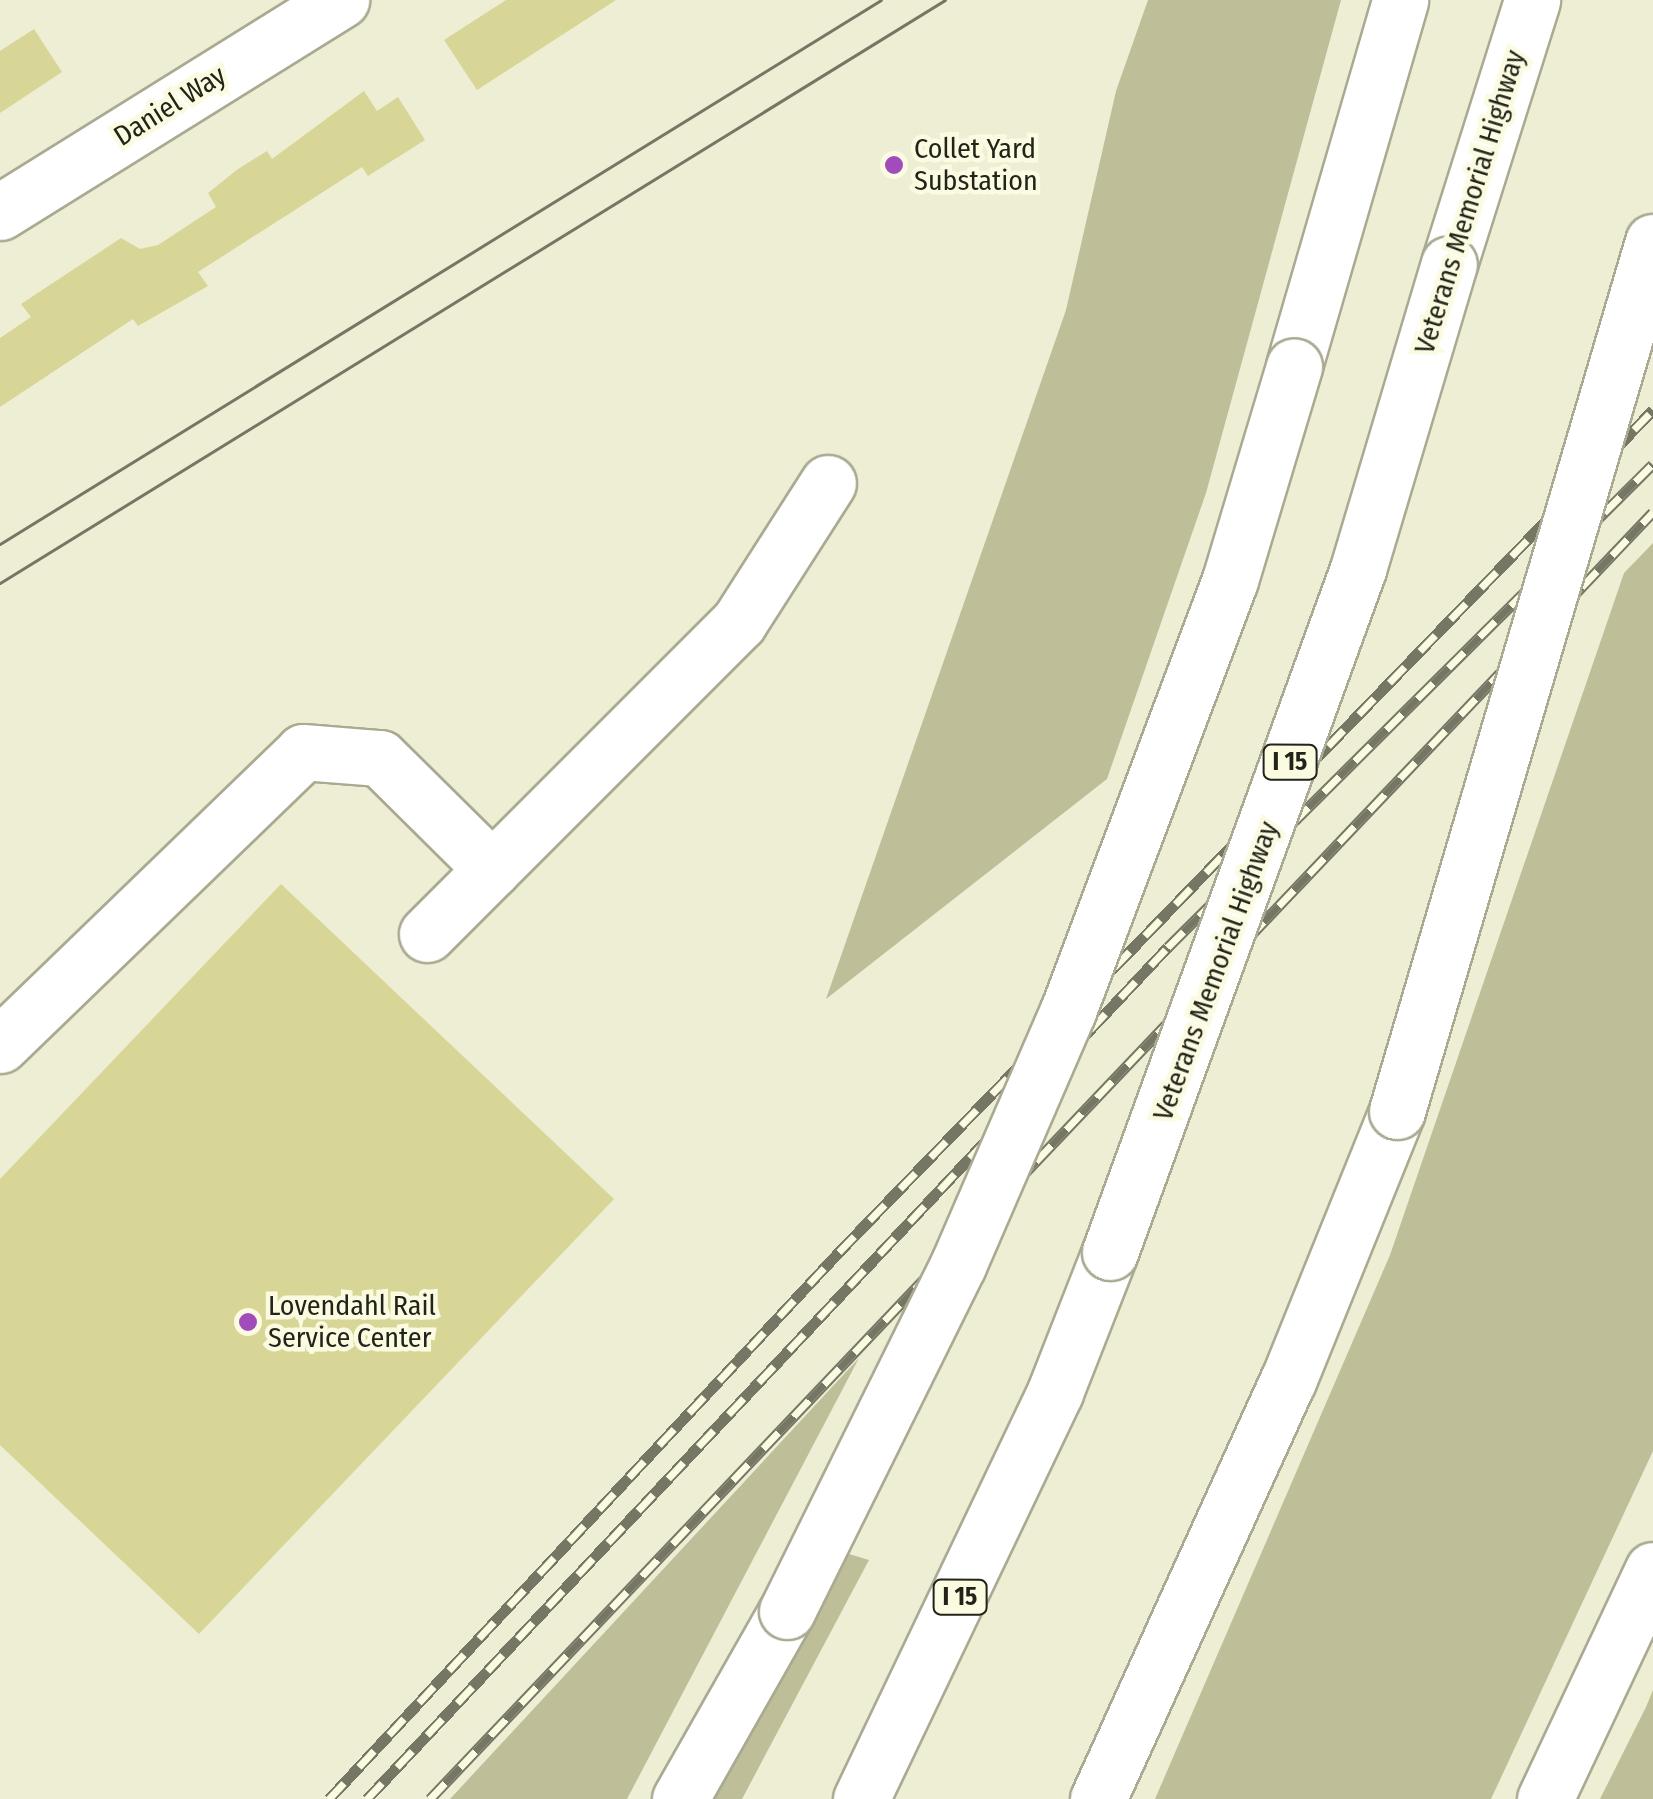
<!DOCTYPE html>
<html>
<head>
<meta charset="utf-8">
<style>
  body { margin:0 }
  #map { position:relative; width:1653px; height:1799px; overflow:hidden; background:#eeeed5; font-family:"Fira Sans Condensed",sans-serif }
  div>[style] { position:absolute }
  .green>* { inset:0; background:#bebe98 }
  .building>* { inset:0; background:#d7d697 }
  .roads { filter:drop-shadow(2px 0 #aaaa92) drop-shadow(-2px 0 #aaaa92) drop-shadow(0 2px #aaaa92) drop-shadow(0 -2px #aaaa92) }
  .minor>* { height:55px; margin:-27.5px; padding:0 27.5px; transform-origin:27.5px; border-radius:27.5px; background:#fff }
  .highway>* { height:55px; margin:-27.5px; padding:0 27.5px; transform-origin:27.5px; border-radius:27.5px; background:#fff }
  .tram>* { height:2.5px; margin:-1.25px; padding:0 1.25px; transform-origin:1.25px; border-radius:1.25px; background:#767665 }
  .rail>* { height:11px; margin-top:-5.5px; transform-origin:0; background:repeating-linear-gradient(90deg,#fbfbe2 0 22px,#767665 0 44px); box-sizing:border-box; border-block:2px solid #767665 }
  .bridges { filter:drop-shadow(2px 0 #aaaa92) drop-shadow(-2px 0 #aaaa92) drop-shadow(0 2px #aaaa92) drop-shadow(0 -2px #aaaa92) }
  .highway-bridge>* { height:55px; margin:-27.5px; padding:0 27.5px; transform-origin:27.5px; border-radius:27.5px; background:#fff }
  .dots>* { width:28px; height:28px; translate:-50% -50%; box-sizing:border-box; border:5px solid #fbfbe2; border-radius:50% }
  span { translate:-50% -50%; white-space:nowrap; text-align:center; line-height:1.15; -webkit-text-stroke:9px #fbfbe2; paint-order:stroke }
  .shield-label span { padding:2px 8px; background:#fbfbe2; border:2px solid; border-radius:8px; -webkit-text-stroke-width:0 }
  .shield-label { font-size:25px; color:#232319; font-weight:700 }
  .street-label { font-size:28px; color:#232319 }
  .poi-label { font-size:28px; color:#232319 }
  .left { translate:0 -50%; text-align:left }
</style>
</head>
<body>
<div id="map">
  <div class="green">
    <div style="clip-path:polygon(1148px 0,1341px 0,1206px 493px,1107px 779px,826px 999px,1066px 310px,1116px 91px)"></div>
    <div style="clip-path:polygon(1653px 543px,1653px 1451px,1491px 1799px,1155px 1799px,1390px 1255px,1624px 573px)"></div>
    <div style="clip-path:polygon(859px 1358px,627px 1799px,450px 1799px)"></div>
    <div style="clip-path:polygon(849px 1554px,869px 1560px,742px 1799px,712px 1799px)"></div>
    <div style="clip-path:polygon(1653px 1690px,1653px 1799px,1600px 1799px,1646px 1707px)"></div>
  </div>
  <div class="building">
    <div style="clip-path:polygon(506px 0,616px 0,477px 90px,444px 40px)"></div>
    <div style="clip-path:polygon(34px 29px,62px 72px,0 113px,0 51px)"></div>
    <div style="clip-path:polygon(364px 91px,377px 111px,398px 97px,425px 140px,368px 176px,362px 167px,198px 272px,208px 286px,138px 326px,133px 319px,0 407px,0 338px,31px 317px,21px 304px,121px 238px,140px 249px,158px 245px,216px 207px,208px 193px,238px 169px,267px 151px,272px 159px)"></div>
    <div style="clip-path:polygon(281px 884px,614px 1199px,199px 1634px,0 1445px,0 1179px)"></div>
  </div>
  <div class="roads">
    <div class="minor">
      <div style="left:0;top:212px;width:402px;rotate:-31.9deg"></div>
      <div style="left:427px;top:934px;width:441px;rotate:-45deg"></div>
      <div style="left:739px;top:622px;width:165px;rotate:-57.4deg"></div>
      <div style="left:0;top:1045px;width:421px;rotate:-44deg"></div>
      <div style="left:303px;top:752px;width:77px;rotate:4.5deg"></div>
      <div style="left:380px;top:758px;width:158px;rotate:44.7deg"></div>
    </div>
    <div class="highway">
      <div style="left:1449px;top:264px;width:277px;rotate:-72.5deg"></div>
      <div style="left:1294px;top:366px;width:381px;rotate:-73.8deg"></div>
      <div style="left:680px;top:1799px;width:216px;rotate:-60.4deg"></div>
      <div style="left:861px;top:1799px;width:451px;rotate:-64.5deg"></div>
      <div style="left:1055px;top:1392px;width:150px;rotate:-68.6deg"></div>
      <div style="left:1098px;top:1799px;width:459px;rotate:-65.6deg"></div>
      <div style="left:1288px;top:1381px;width:291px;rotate:-68deg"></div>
      <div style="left:1545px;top:1799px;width:253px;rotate:-64.8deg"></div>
    </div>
  </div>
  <div class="tram">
    <div style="left:0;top:544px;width:1035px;rotate:-31.69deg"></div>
    <div style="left:0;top:583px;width:1110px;rotate:-31.67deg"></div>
  </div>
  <div class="rail">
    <div style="left:329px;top:1799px;width:748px;rotate:-47deg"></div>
    <div style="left:839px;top:1252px;width:1171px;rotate:-45.97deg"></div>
    <div style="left:367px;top:1799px;width:1169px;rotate:-46.77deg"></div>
    <div style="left:1168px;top:947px;width:684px;rotate:-44.88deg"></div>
    <div style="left:430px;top:1799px;width:1775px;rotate:-46.46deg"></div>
  </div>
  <div class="bridges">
    <div class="highway-bridge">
      <div style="left:1397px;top:1111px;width:906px;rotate:-73.59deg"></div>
      <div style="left:1110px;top:1252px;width:727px;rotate:-70.04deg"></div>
      <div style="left:1358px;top:569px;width:318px;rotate:-73.4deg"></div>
      <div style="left:787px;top:1611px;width:386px;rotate:-63.7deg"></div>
      <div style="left:958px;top:1265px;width:277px;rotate:-66.6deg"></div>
      <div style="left:1068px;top:1011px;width:460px;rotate:-69.4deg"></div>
      <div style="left:1230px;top:580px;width:223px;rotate:-73.3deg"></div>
    </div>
  </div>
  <div class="dots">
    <div style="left:894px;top:165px;background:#a14cbb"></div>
    <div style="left:248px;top:1322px;background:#a14cbb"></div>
  </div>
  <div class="shield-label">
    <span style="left:1290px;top:762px">I 15</span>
    <span style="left:960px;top:1597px">I 15</span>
  </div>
  <div class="street-label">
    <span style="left:170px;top:106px;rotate:-32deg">Daniel Way</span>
    <span style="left:1470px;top:202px;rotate:-73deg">Veterans Memorial Highway</span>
    <span style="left:1216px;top:971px;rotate:-70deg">Veterans Memorial Highway</span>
  </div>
  <div class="poi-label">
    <span class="left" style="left:914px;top:165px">Collet Yard<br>Substation</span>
    <span class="left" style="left:268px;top:1322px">Lovendahl Rail<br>Service Center</span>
  </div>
</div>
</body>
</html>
